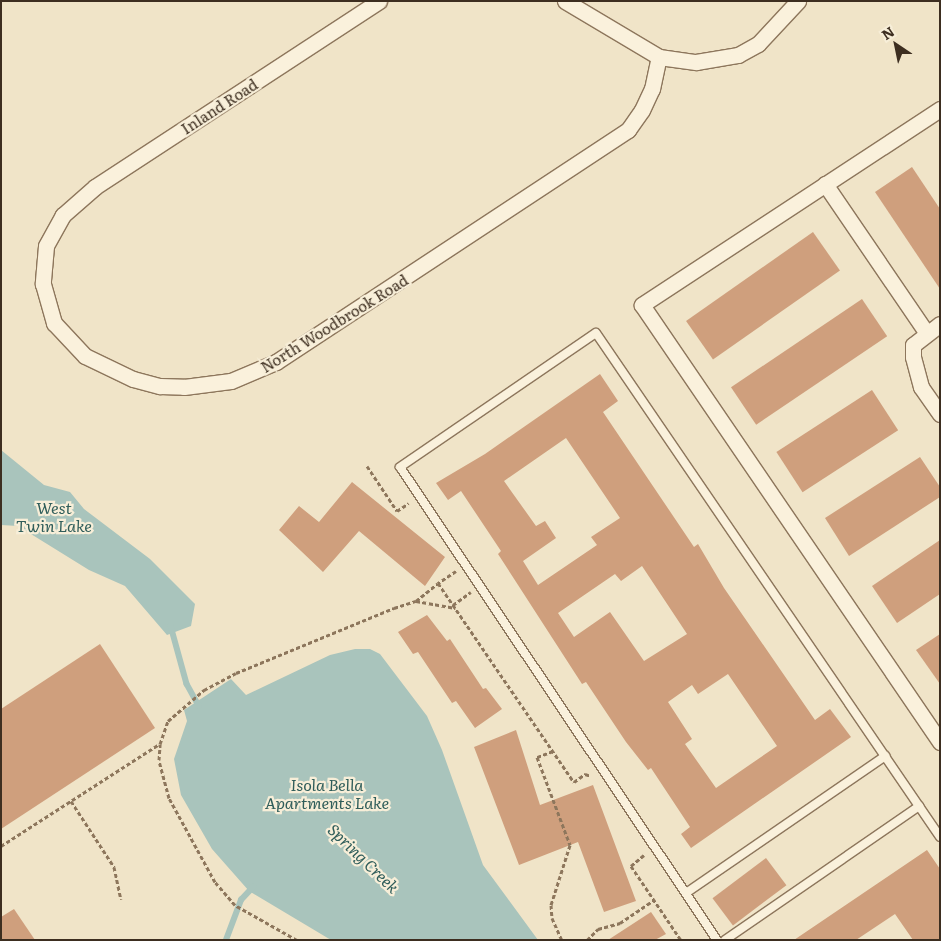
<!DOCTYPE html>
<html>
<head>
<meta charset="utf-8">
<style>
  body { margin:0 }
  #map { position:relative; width:941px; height:941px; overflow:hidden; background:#f0e4c8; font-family:Literata,serif }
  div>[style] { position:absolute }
  .water>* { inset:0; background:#a9c4bc }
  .stream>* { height:5.5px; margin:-2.75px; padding:0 2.75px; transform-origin:2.75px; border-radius:2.75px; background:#a9c4bc }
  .building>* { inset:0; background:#cf9f7d; transform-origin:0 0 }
  .path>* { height:3px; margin-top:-1.5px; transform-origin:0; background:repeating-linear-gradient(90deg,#8d765c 0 4px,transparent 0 6.5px) }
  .roads { filter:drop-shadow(1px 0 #8d765c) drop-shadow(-1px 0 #8d765c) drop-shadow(0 1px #8d765c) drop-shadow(0 -1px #8d765c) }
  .service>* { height:8px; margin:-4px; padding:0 4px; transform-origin:4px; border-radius:4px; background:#faf1dc }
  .minor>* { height:15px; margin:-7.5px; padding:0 7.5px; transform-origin:7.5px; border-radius:7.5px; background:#faf1dc }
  span { translate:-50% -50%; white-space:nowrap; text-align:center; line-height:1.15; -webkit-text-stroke:4.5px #f7eed8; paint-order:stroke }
  .street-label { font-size:15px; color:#3d2e20 }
  .water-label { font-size:16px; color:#2f5d5a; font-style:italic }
  .frame { position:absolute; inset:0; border:2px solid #3d2e20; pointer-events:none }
  .north { position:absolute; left:871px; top:20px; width:50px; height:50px; -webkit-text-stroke:4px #f7eed8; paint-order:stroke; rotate:326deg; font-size:14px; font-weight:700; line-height:20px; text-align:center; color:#3d2e20 }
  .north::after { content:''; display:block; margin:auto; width:18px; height:22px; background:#3d2e20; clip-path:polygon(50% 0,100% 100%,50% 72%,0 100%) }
</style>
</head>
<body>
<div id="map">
  <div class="water">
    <div style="clip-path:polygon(1px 450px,44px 485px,70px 492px,84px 509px,150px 559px,195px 604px,191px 626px,167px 635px,125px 586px,89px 570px,18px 526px,1px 525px)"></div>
    <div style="clip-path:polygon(355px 649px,370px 649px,380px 654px,427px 716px,442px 750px,483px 865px,538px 940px,331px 940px,249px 891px,212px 849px,181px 795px,174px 759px,187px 721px,184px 710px,231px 679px,246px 695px,330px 655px)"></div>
  </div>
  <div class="stream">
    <div style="left:171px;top:626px;width:60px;rotate:74.6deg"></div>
    <div style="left:187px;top:684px;width:25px;rotate:61deg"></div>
    <div style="left:226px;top:940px;width:43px;rotate:-69.4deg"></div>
    <div style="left:241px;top:900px;width:18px;rotate:-47deg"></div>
  </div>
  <div class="building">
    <div style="clip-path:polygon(912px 167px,940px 209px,940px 289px,875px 192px)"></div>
    <div style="left:813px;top:232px;width:47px;height:155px;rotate:55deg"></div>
    <div style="left:862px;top:299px;width:45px;height:158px;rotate:56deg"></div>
    <div style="clip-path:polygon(evenodd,600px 374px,618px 401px,603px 412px,694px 547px,698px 544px,724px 588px,815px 720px,830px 709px,851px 737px,691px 848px,681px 834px,690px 827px,651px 768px,648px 770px,626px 742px,586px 682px,582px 684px,498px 554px,501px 551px,461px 491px,448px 500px,436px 483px,485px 454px,600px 374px,566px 438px,620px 518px,591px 537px,597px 545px,538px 585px,523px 561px,556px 538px,545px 521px,536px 526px,504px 481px,566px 438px,600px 374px,642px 566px,687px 634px,644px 661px,610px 612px,574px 637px,558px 613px,615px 574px,621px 581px,642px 566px,600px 374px,728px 674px,777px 746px,716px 788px,685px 744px,692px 739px,668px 702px,692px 685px,698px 694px,728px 674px)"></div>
    <div style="left:872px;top:390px;width:48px;height:114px;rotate:57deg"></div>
    <div style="clip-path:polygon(920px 457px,940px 487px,940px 497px,849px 556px,825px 518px)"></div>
    <div style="clip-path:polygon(352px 482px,445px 557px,425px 586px,359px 531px,323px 572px,279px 530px,299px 506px,319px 522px)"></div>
    <div style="clip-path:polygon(940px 540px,940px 594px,897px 623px,872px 586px)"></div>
    <div style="clip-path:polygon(427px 615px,447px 641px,450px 639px,483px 689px,486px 688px,502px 709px,475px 728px,456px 701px,452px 703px,418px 652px,413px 654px,398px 632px)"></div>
    <div style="clip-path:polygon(940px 634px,940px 684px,916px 650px)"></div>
    <div style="clip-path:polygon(100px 644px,155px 728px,1px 829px,1px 709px)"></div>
    <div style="clip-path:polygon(516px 730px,540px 805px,593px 785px,636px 901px,604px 912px,578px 842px,519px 865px,474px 747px)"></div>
    <div style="clip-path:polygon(927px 850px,940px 869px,940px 940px,913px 940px,895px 914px,856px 940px,794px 940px)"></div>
    <div style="left:766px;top:858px;width:34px;height:67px;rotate:53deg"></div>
    <div style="clip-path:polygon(14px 909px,35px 940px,1px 940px,1px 917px)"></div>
    <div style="clip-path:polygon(651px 912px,666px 934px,655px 940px,608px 940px)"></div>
  </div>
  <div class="path">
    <div style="left:367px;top:466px;width:54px;rotate:56.3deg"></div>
    <div style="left:397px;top:511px;width:14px;rotate:-34deg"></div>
    <div style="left:456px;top:571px;width:22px;rotate:146deg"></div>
    <div style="left:438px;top:583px;width:241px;rotate:55.7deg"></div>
    <div style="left:574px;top:782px;width:14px;rotate:-36deg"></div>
    <div style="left:585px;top:774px;width:6px;rotate:18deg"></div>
    <div style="left:416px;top:601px;width:28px;rotate:-39deg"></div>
    <div style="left:453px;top:605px;width:22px;rotate:-36deg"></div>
    <div style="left:553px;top:751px;width:17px;rotate:159deg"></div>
    <div style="left:537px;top:757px;width:94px;rotate:69.4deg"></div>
    <div style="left:570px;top:845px;width:63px;rotate:107.6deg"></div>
    <div style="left:551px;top:905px;width:13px;rotate:86deg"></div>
    <div style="left:552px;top:918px;width:24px;rotate:66deg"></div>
    <div style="left:71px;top:801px;width:79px;rotate:56.9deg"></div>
    <div style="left:114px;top:867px;width:33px;rotate:78deg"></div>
    <div style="left:1px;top:846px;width:188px;rotate:-32.8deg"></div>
    <div style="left:644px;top:855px;width:17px;rotate:140deg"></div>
    <div style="left:631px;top:866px;width:89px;rotate:56deg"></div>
    <div style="left:297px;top:940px;width:71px;rotate:-150.6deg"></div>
    <div style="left:235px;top:905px;width:30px;rotate:-131deg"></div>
    <div style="left:215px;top:882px;width:96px;rotate:-118.7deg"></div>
    <div style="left:169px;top:798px;width:39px;rotate:-105deg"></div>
    <div style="left:159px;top:760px;width:16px;rotate:-86deg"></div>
    <div style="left:160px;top:744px;width:24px;rotate:-71deg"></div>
    <div style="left:168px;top:721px;width:48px;rotate:-40.7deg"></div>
    <div style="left:204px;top:690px;width:36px;rotate:-28deg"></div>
    <div style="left:236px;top:673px;width:171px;rotate:-22.4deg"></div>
    <div style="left:394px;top:608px;width:23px;rotate:-18deg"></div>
    <div style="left:416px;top:601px;width:40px;rotate:10deg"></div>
    <div style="left:587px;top:940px;width:16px;rotate:-45deg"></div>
    <div style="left:598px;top:929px;width:23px;rotate:-15deg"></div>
    <div style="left:620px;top:923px;width:41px;rotate:-34.1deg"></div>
  </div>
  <div class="roads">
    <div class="service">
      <div style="left:686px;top:893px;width:242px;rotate:-34.5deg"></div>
      <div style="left:717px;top:940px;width:569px;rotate:-123.83deg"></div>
      <div style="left:400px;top:467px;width:237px;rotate:-34.4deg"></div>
      <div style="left:596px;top:333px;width:610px;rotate:55.68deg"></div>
      <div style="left:725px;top:940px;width:236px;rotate:-34.6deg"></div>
    </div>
    <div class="minor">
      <div style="left:379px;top:1px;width:339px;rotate:146.8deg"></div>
      <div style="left:95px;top:187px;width:43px;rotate:138.8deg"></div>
      <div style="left:63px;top:215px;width:35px;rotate:119deg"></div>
      <div style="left:46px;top:246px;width:38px;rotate:95deg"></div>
      <div style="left:43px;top:284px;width:41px;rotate:74.2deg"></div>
      <div style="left:54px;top:323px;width:45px;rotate:46.8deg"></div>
      <div style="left:85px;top:356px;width:53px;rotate:25.6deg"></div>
      <div style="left:133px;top:379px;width:28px;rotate:15deg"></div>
      <div style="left:160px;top:386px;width:24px;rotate:2deg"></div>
      <div style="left:184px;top:387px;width:47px;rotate:-7.3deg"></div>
      <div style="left:231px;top:381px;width:49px;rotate:-22.9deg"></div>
      <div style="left:276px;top:362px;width:422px;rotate:-33.4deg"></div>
      <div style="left:628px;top:130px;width:24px;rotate:-55deg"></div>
      <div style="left:642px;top:110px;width:23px;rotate:-65deg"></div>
      <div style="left:652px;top:89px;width:33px;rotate:-78deg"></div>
      <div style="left:565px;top:1px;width:109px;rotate:30.8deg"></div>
      <div style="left:659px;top:57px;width:37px;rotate:8deg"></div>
      <div style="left:696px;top:62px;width:43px;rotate:-9.5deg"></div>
      <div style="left:738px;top:55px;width:23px;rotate:-29deg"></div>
      <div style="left:758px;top:44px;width:59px;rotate:-47.1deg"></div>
      <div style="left:940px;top:109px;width:357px;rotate:146.7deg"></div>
      <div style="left:642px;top:305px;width:529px;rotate:55.71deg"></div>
      <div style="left:825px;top:184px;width:179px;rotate:55.7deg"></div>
      <div style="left:940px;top:324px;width:34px;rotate:142deg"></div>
      <div style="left:913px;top:345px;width:12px;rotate:90deg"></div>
      <div style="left:913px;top:357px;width:31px;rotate:75deg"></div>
      <div style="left:921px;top:387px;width:33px;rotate:55deg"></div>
    </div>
  </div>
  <div class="street-label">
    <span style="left:219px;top:106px;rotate:-33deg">Inland Road</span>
    <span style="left:334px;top:323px;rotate:-32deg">North Woodbrook Road</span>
  </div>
  <div class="water-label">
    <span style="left:54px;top:516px">West<br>Twin Lake</span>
    <span style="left:327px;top:793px">Isola Bella<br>Apartments Lake</span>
    <span style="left:364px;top:858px;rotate:44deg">Spring Creek</span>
  </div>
  <div class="frame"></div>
  <div class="north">N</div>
</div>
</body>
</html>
